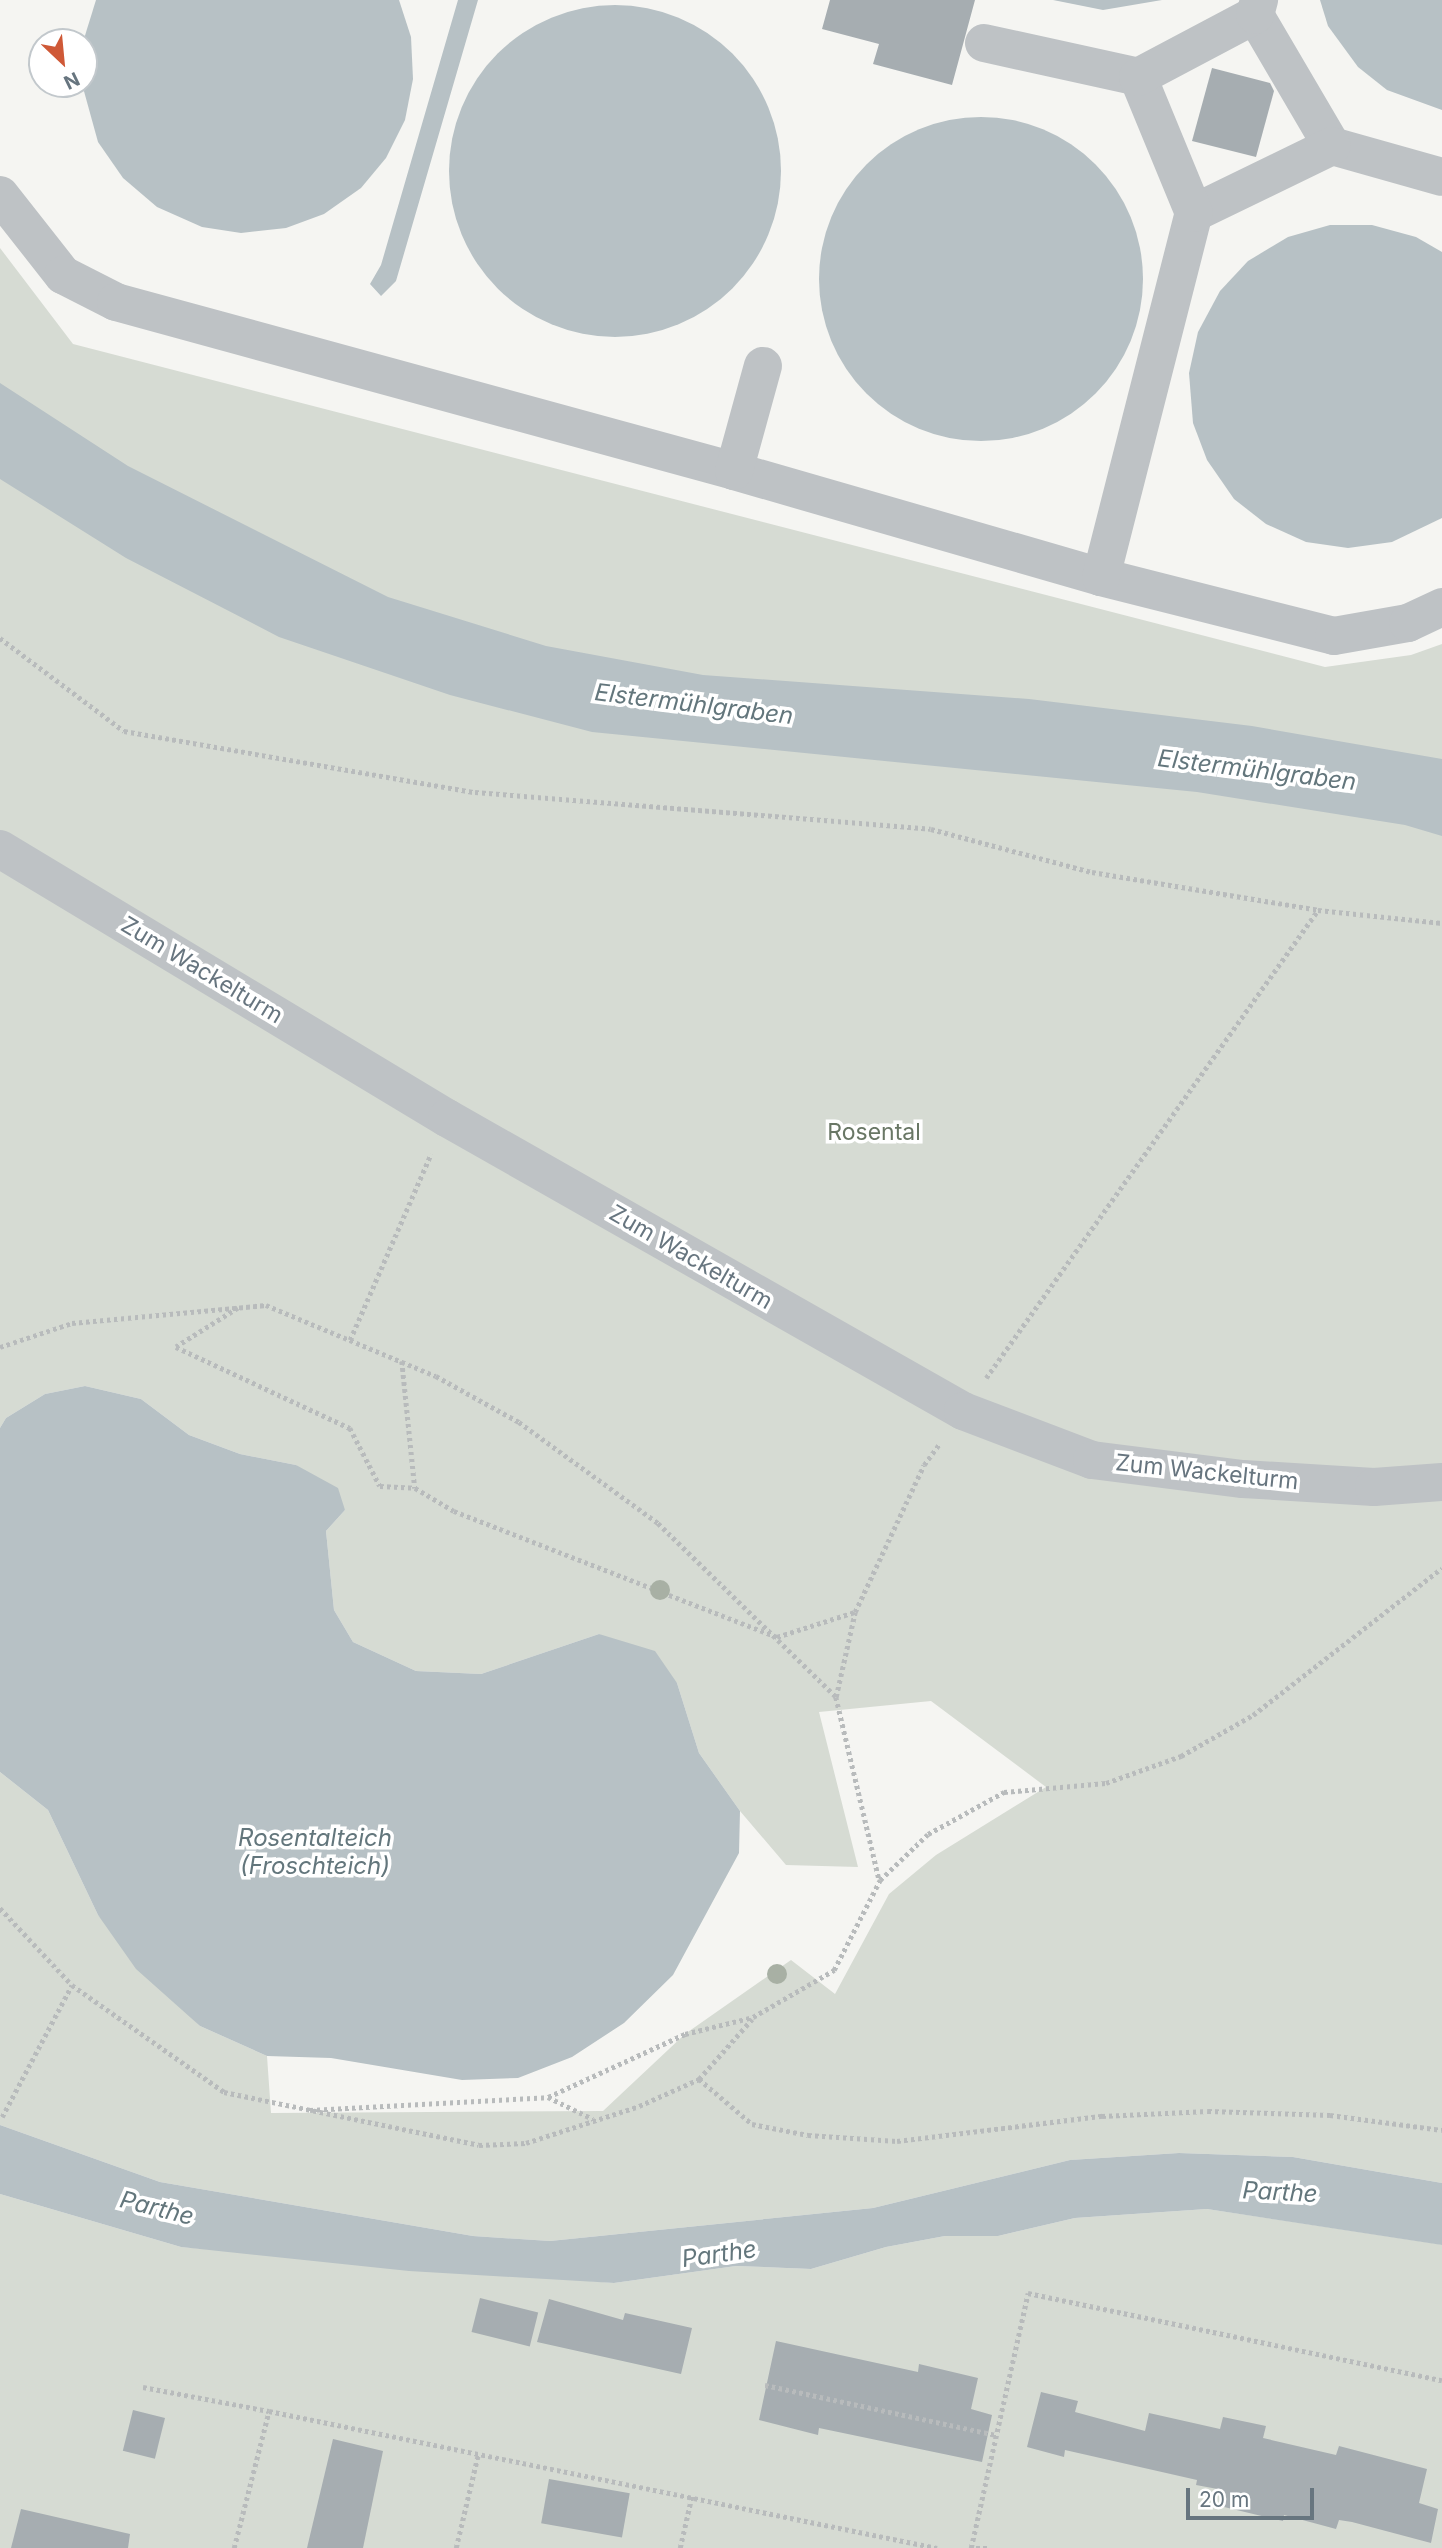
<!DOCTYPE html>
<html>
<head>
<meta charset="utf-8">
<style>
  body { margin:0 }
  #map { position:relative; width:1442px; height:2548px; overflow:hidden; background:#f5f5f2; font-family:Inter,sans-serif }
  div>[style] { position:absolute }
  .green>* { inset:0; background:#d6dbd3 }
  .water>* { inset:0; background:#b7c1c5 }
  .round { border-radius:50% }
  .building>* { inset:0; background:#a6adb1; transform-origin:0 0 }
  .path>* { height:4.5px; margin-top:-2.25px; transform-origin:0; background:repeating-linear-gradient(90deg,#b8bbbc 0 3.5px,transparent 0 7px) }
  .minor>* { height:38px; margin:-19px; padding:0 19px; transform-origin:19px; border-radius:19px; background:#bec2c5 }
  .trees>* { width:20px; height:20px; margin:-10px; border-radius:50%; background:#a8b0a4 }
  span { translate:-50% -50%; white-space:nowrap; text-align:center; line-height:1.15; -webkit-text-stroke:7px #fff; paint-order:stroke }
  .street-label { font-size:23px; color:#67757f }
  .park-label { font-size:23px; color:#697765 }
  .water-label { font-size:24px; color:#63767c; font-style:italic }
  .north { position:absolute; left:28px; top:28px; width:70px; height:70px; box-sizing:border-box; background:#fff; border:2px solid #c2c8cc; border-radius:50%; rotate:154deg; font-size:19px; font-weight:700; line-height:28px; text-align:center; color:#67757f }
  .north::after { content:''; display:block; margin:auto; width:24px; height:32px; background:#cf5937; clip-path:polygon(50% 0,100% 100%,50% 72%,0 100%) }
  .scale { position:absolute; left:1186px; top:2488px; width:128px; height:32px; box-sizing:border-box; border:4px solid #67757f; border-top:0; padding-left:9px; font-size:21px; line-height:24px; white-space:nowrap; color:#67757f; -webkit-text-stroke:5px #fff; paint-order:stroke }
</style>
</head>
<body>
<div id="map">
  <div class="green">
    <div style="clip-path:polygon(0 248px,73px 344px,1325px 667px,1411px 655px,1442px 644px,1442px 2183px,1293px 2157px,1179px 2153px,1070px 2160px,873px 2208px,550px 2241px,473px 2236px,160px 2182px,0 2125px,0 1772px,48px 1810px,98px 1915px,200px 2026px,267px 2056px,271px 2113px,603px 2111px,685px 2034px,791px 1960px,835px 1994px,889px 1894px,936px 1855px,1046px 1787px,931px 1701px,819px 1712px,858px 1867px,786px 1865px,740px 1811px,699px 1753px,677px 1683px,599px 1634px,481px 1674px,416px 1671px,353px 1642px,334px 1610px,326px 1531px,345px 1510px,296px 1465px,240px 1454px,189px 1435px,141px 1399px,85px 1386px,45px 1394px,6px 1418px,0 1428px)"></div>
    <div style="clip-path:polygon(0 2194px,181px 2247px,614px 2283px,736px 2266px,811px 2269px,886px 2247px,945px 2236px,998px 2236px,1075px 2218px,1207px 2209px,1438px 2244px,1442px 2245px,1442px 2548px,0 2548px)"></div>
  </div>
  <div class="water">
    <div style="clip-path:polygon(96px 0,399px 0,411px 37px,413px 79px,405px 120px,386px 158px,361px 188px,324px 214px,286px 228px,241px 233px,202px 227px,157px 207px,123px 178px,98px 142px,82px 84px,83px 42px)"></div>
    <div style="clip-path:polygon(458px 0,478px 0,396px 281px,381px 296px,370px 284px,381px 265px)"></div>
    <div style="clip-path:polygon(1053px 0,1162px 0,1103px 10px)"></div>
    <div style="clip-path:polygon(1320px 0,1442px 0,1442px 110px,1387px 90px,1358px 67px,1328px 26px)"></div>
    <div class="round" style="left:449px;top:5px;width:332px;height:332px"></div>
    <div class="round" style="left:819px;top:117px;width:324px;height:324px"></div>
    <div style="clip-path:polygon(1330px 225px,1372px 225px,1416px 237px,1442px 252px,1442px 518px,1392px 542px,1348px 548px,1306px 542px,1266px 524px,1234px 499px,1207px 460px,1193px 423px,1189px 373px,1198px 332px,1220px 291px,1248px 261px,1288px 237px)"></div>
    <div style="clip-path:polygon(0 383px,128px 466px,388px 597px,546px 646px,703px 675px,1029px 699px,1252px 726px,1442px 759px,1442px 836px,1405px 825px,1197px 792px,592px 732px,450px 695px,279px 637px,126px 558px,0 479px)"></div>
    <div style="clip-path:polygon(85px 1386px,141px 1399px,189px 1435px,240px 1454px,296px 1465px,338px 1488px,345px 1510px,326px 1531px,334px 1610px,353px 1642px,416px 1671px,481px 1674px,599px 1634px,655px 1651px,677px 1683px,699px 1753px,740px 1811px,739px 1853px,673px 1975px,624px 2023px,572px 2057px,518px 2078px,462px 2080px,331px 2058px,267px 2056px,200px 2026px,136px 1969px,98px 1915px,48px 1810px,0 1772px,0 1428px,6px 1418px,45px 1394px)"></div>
    <div style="clip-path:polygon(0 2125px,160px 2182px,473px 2236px,550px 2241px,873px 2208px,1070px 2160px,1179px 2153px,1293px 2157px,1442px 2183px,1442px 2245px,1207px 2209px,1075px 2218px,998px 2236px,945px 2236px,886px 2247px,811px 2269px,736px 2266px,614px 2283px,409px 2271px,181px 2247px,0 2194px)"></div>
  </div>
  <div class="building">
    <div style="clip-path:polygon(830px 0,975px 0,952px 85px,873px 64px,879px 44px,822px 29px)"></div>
    <div style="clip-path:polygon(1212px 68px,1270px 83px,1274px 91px,1256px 157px,1192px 141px)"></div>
    <div style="left:480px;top:2298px;width:60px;height:35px;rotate:14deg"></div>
    <div style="clip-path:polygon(549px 2299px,623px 2320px,625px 2313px,692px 2328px,681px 2374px,537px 2342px)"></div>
    <div style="clip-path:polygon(776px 2341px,918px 2372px,919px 2364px,978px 2378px,971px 2409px,992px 2415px,982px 2462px,819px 2428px,818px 2435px,759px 2420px)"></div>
    <div style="clip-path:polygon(1041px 2392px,1078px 2401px,1075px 2412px,1145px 2431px,1149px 2413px,1220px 2429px,1223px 2417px,1266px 2426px,1263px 2438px,1336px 2455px,1339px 2446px,1427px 2469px,1419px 2503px,1438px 2509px,1431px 2543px,1352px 2522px,1339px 2520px,1336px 2529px,1284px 2515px,1283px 2521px,1220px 2506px,1223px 2490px,1196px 2485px,1197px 2480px,1065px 2450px,1064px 2457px,1027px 2447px)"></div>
    <div style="left:133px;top:2410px;width:33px;height:42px;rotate:14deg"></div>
    <div style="clip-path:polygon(333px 2439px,383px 2451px,363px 2548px,307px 2548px)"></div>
    <div style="left:549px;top:2479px;width:82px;height:45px;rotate:10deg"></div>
    <div style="clip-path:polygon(21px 2509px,130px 2534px,128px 2548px,11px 2548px)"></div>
  </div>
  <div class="path">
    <div style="left:0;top:638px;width:155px;rotate:36.9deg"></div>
    <div style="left:124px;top:731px;width:356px;rotate:9.9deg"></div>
    <div style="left:475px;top:792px;width:457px;rotate:4.6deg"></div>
    <div style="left:931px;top:829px;width:167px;rotate:15deg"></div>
    <div style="left:1092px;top:872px;width:229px;rotate:9.5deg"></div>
    <div style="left:1318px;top:910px;width:125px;rotate:6deg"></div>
    <div style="left:238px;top:1308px;width:73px;rotate:147.8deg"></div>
    <div style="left:176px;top:1347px;width:192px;rotate:25deg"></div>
    <div style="left:350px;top:1428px;width:65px;rotate:62.7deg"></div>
    <div style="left:380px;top:1486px;width:35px;rotate:3deg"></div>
    <div style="left:415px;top:1488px;width:45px;rotate:30.5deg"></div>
    <div style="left:454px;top:1511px;width:347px;rotate:21.3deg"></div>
    <div style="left:777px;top:1637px;width:82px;rotate:-17.8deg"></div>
    <div style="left:350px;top:1340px;width:203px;rotate:-66.5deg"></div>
    <div style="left:0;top:1347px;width:76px;rotate:-18.4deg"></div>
    <div style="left:72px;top:1323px;width:195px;rotate:-5.3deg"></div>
    <div style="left:266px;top:1305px;width:184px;rotate:22.7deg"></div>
    <div style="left:436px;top:1376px;width:95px;rotate:29deg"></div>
    <div style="left:519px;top:1422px;width:172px;rotate:36deg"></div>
    <div style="left:658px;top:1523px;width:249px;rotate:44.3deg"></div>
    <div style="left:836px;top:1697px;width:187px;rotate:76.7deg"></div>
    <div style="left:402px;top:1361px;width:128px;rotate:84.2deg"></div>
    <div style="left:986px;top:1378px;width:574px;rotate:-54.65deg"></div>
    <div style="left:836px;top:1697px;width:87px;rotate:-77.4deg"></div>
    <div style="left:855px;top:1612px;width:162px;rotate:-64.9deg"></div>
    <div style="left:924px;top:1465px;width:26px;rotate:-54deg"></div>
    <div style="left:0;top:1908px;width:105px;rotate:46.9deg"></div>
    <div style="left:72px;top:1985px;width:186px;rotate:35.1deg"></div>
    <div style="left:224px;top:2092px;width:260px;rotate:11.7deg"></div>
    <div style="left:479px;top:2145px;width:47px;rotate:-2.4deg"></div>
    <div style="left:526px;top:2143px;width:119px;rotate:-18.1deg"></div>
    <div style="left:639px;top:2106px;width:66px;rotate:-24.2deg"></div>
    <div style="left:699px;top:2079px;width:80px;rotate:-48.5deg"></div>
    <div style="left:699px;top:2079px;width:70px;rotate:40.3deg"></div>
    <div style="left:752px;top:2124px;width:57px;rotate:11.1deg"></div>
    <div style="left:808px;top:2135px;width:89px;rotate:3.9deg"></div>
    <div style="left:897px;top:2141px;width:207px;rotate:-7deg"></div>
    <div style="left:1102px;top:2116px;width:106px;rotate:-2.7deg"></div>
    <div style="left:1208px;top:2111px;width:122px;rotate:1.9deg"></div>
    <div style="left:1330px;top:2115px;width:113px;rotate:7.6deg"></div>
    <div style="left:548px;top:2097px;width:50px;rotate:26.1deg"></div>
    <div style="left:310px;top:2110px;width:238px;rotate:-3.1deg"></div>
    <div style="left:548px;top:2097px;width:151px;rotate:-24.7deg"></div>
    <div style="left:685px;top:2034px;width:70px;rotate:-14deg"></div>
    <div style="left:753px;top:2017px;width:94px;rotate:-30.1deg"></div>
    <div style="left:834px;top:1970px;width:101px;rotate:-62.9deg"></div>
    <div style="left:880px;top:1880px;width:66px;rotate:-43.8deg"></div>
    <div style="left:928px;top:1834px;width:87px;rotate:-28.9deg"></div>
    <div style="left:1004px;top:1792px;width:102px;rotate:-5deg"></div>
    <div style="left:1106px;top:1783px;width:80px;rotate:-19.8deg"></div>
    <div style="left:1181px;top:1756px;width:83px;rotate:-29.7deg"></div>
    <div style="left:1253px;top:1715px;width:239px;rotate:-37.9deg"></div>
    <div style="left:2px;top:2117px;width:149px;rotate:-62.1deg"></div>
    <div style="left:765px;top:2385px;width:237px;rotate:12.2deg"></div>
    <div style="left:143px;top:2387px;width:128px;rotate:10.8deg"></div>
    <div style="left:234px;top:2548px;width:141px;rotate:-75.7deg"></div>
    <div style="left:269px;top:2411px;width:682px;rotate:11.59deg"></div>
    <div style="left:456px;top:2548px;width:96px;rotate:-76.7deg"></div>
    <div style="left:680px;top:2548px;width:54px;rotate:-77.2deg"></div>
    <div style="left:971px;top:2548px;width:261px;rotate:-77.4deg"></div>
    <div style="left:1028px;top:2293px;width:423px;rotate:11.9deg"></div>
    <div style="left:976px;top:2548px;width:14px"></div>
  </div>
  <div class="minor">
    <div style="left:1255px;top:15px;width:152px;rotate:59.6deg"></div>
    <div style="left:1332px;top:146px;width:114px;rotate:15.7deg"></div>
    <div style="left:984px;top:43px;width:158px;rotate:12.4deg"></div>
    <div style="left:0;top:195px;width:102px;rotate:51.8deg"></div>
    <div style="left:63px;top:275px;width:59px;rotate:27deg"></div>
    <div style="left:116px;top:302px;width:641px;rotate:15.29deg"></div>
    <div style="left:734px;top:471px;width:382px;rotate:16.1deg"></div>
    <div style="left:1101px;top:577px;width:240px;rotate:14.2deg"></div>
    <div style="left:1334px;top:636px;width:75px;rotate:-10deg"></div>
    <div style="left:1408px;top:623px;width:38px;rotate:-25deg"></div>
    <div style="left:1194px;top:213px;width:153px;rotate:-25.9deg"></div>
    <div style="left:734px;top:471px;width:109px;rotate:-74.6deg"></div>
    <div style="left:1101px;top:577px;width:376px;rotate:-75.7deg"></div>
    <div style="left:1194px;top:213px;width:147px;rotate:-112.4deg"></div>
    <div style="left:1138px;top:77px;width:132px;rotate:-27.9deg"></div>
    <div style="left:1255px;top:15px;width:16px;rotate:-75deg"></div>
    <div style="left:0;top:849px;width:522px;rotate:31.04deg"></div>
    <div style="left:447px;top:1118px;width:593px;rotate:29.59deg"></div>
    <div style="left:963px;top:1411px;width:138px;rotate:20.8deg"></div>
    <div style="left:1092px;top:1460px;width:152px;rotate:7.2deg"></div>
    <div style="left:1243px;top:1479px;width:131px;rotate:3.5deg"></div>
    <div style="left:1374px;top:1487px;width:68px;rotate:-4.2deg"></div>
  </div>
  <div class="trees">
    <div style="left:660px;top:1590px"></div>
    <div style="left:777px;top:1974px"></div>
  </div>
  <div class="street-label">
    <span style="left:202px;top:970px;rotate:31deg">Zum Wackelturm</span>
    <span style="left:691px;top:1257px;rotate:30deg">Zum Wackelturm</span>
    <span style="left:1207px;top:1472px;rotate:6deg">Zum Wackelturm</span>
  </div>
  <div class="park-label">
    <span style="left:874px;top:1132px">Rosental</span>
  </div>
  <div class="water-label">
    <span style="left:694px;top:704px;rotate:7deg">Elstermühlgraben</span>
    <span style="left:1257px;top:770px;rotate:7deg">Elstermühlgraben</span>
    <span style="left:315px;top:1852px">Rosentalteich<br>(Froschteich)</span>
    <span style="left:1280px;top:2192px;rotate:3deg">Parthe</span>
    <span style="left:157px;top:2208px;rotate:14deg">Parthe</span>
    <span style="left:719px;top:2254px;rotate:-8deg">Parthe</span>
  </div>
  <div class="north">N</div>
  <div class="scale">20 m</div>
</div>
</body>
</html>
